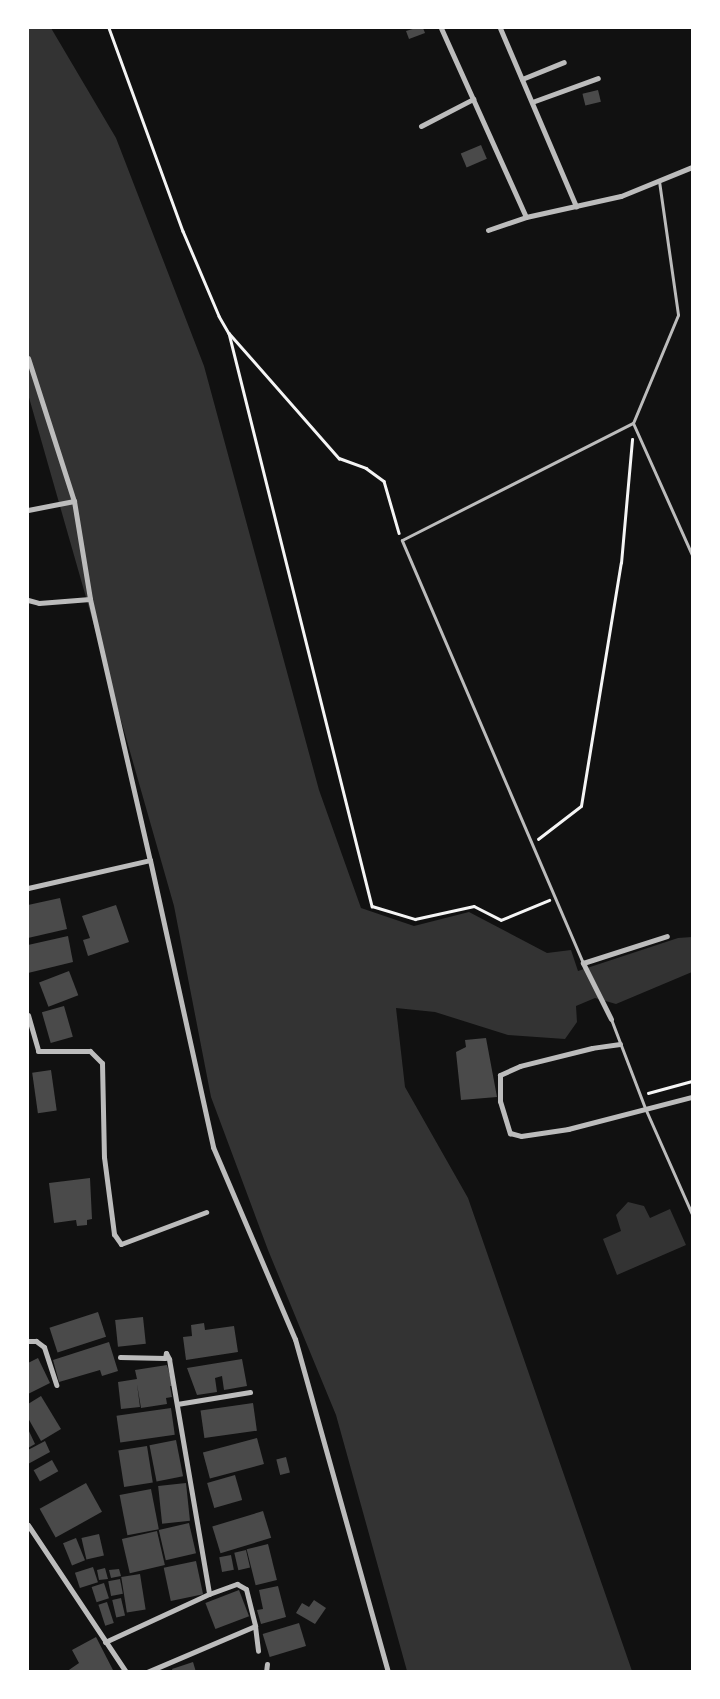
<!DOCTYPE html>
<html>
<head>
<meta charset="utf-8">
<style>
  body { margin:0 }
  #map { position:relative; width:720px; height:1699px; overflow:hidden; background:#111; font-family:"Asap Condensed",sans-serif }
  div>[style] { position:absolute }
  .water>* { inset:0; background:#333 }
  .building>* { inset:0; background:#4a4a4a; transform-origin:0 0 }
  .path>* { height:2.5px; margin:-1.25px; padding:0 1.25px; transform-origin:1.25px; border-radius:1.25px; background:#f5f5f5 }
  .service>* { height:3px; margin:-1.5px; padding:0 1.5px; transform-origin:1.5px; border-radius:1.5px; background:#bcbcbc }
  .minor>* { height:5px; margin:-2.5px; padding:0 2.5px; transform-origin:2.5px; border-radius:2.5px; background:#bcbcbc }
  span { translate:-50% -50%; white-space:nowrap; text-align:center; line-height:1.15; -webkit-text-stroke:5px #fff; paint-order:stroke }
  .frame { position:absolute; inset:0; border:29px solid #fff; pointer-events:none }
</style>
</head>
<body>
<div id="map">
  <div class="water">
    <div style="clip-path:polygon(28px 28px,51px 28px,116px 138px,204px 366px,319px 790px,361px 908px,414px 926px,469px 912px,547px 953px,571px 950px,578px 971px,678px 938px,692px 937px,692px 972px,616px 1004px,595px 998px,576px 1006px,577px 1022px,565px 1039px,508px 1035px,435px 1012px,396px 1008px,405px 1087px,468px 1198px,632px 1671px,407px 1671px,336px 1415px,268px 1250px,211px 1097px,174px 906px,28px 394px)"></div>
    <div style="clip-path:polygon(628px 1202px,644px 1206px,650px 1218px,670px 1209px,686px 1245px,617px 1275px,603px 1239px,621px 1231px,616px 1215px)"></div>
  </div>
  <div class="building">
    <div style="clip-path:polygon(416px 28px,423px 28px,425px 33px,409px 39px,406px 31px)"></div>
    <div style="left:598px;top:90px;width:12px;height:16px;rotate:76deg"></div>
    <div style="left:481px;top:145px;width:15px;height:22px;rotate:67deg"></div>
    <div style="clip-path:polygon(60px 898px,67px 929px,28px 938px,28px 905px)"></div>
    <div style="clip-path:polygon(116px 905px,129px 942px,88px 956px,83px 940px,90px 938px,82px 916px)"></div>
    <div style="clip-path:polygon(68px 936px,73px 962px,28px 973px,28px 945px)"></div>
    <div style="left:69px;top:971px;width:26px;height:32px;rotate:69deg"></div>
    <div style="left:64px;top:1006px;width:32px;height:23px;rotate:74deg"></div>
    <div style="clip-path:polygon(486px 1038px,497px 1097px,461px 1100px,456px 1052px,466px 1047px,465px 1040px)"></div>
    <div style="left:51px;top:1070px;width:41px;height:19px;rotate:82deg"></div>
    <div style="clip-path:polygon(90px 1178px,92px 1219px,87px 1220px,87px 1225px,77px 1226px,76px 1220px,54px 1223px,49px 1183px)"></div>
    <div style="left:98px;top:1312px;width:26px;height:51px;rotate:72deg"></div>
    <div style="left:143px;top:1317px;width:27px;height:28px;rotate:84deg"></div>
    <div style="clip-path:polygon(204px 1323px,205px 1330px,234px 1326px,238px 1352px,186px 1360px,183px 1337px,192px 1336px,191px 1325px)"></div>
    <div style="clip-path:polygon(109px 1342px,118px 1371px,102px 1376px,100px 1370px,59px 1382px,53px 1360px)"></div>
    <div style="clip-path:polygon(38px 1358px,50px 1383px,28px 1394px,28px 1363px)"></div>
    <div style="clip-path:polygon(242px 1359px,247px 1386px,224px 1390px,222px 1376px,215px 1378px,217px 1392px,197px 1395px,187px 1368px)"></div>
    <div style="clip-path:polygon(167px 1365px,173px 1386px,170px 1386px,172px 1397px,166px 1398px,167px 1404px,141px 1408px,137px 1384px,140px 1407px,121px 1409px,118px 1382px,137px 1379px,135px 1370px)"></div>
    <div style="clip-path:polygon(41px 1396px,61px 1429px,41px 1441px,28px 1418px,28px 1404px)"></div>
    <div style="left:253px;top:1403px;width:28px;height:53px;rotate:82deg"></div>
    <div style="left:171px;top:1408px;width:27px;height:55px;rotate:82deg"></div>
    <div style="clip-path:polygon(28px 1429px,35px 1444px,28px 1448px)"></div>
    <div style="left:257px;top:1438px;width:27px;height:56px;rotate:75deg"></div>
    <div style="left:176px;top:1440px;width:37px;height:27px;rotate:79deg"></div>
    <div style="clip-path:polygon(45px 1441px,50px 1452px,28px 1464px,28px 1450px)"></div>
    <div style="left:147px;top:1446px;width:37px;height:29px;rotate:81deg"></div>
    <div style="left:286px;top:1457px;width:16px;height:10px;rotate:76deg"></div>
    <div style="left:52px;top:1460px;width:13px;height:21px;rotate:61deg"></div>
    <div style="left:235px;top:1475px;width:26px;height:29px;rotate:74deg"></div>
    <div style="left:86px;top:1483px;width:33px;height:53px;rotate:61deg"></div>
    <div style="left:186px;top:1483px;width:38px;height:28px;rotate:84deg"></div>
    <div style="left:151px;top:1489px;width:41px;height:32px;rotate:79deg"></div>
    <div style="left:263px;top:1511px;width:28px;height:53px;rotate:73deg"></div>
    <div style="left:189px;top:1523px;width:31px;height:31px;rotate:77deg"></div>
    <div style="left:157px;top:1531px;width:35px;height:36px;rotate:77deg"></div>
    <div style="left:99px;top:1534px;width:22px;height:18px;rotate:77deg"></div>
    <div style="left:76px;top:1538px;width:24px;height:14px;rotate:68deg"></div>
    <div style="left:268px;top:1544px;width:37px;height:22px;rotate:76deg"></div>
    <div style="left:246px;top:1550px;width:18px;height:12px;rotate:77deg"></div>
    <div style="left:231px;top:1555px;width:15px;height:12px;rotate:79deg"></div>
    <div style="left:196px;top:1561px;width:34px;height:33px;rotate:78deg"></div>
    <div style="left:93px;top:1567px;width:16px;height:19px;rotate:72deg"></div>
    <div style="clip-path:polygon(105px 1568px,108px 1579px,99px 1580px,97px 1570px)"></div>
    <div style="clip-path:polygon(119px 1569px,121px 1576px,111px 1578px,109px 1570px)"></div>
    <div style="left:140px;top:1574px;width:36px;height:19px;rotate:81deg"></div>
    <div style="left:120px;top:1579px;width:15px;height:12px;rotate:79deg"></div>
    <div style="left:104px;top:1583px;width:16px;height:13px;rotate:72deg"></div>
    <div style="clip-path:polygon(278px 1586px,286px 1617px,261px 1624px,257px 1610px,263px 1609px,259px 1590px)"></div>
    <div style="left:239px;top:1590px;width:28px;height:36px;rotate:69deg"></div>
    <div style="left:121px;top:1598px;width:18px;height:9px;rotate:77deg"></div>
    <div style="clip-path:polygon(314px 1600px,326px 1608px,315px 1624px,296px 1613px,302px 1603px,309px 1607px)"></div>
    <div style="left:107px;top:1602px;width:22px;height:9px;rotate:72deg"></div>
    <div style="left:299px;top:1623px;width:24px;height:38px;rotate:73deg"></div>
    <div style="clip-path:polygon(96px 1637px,114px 1672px,66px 1672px,79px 1663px,72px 1650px)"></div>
    <div style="clip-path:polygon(193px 1662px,196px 1672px,173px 1672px,172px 1669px)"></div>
  </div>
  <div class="path">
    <div style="left:109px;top:28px;width:216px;rotate:70deg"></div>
    <div style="left:183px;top:231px;width:92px;rotate:67deg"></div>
    <div style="left:219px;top:316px;width:20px;rotate:60deg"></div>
    <div style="left:229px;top:333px;width:167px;rotate:48.7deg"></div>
    <div style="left:339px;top:458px;width:29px;rotate:20deg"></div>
    <div style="left:366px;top:468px;width:22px;rotate:36deg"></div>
    <div style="left:384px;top:481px;width:54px;rotate:73.9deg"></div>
    <div style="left:229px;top:333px;width:591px;rotate:75.99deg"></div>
    <div style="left:372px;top:906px;width:45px;rotate:16.8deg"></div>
    <div style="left:415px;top:919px;width:60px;rotate:-12.4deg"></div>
    <div style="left:474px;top:906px;width:30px;rotate:27deg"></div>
    <div style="left:501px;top:920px;width:52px;rotate:-22.6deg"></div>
    <div style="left:538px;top:839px;width:54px;rotate:-37.5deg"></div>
    <div style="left:581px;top:806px;width:246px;rotate:-80.7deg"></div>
    <div style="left:621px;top:563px;width:124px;rotate:-84.9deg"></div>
    <div style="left:648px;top:1093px;width:46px;rotate:-15.3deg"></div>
  </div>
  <div class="service">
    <div style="left:659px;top:181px;width:135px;rotate:81.9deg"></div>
    <div style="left:678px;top:315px;width:117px;rotate:112.6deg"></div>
    <div style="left:633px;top:423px;width:145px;rotate:65.9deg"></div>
    <div style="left:583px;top:963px;width:460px;rotate:-113.2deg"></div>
    <div style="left:402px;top:540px;width:259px;rotate:-26.9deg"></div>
    <div style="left:611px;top:1019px;width:95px;rotate:69.1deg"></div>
    <div style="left:645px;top:1108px;width:116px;rotate:66.1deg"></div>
  </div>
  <div class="minor">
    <div style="left:441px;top:28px;width:207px;rotate:65.8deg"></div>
    <div style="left:526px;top:217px;width:97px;rotate:-12.5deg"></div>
    <div style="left:621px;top:196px;width:77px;rotate:-22.2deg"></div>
    <div style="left:500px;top:28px;width:194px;rotate:66.9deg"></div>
    <div style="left:522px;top:79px;width:45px;rotate:-22deg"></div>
    <div style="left:532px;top:102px;width:70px;rotate:-20deg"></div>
    <div style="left:421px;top:126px;width:59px;rotate:-27.4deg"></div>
    <div style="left:488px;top:230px;width:40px;rotate:-18.9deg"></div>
    <div style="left:28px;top:358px;width:150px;rotate:72.2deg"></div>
    <div style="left:74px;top:501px;width:99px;rotate:80.7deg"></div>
    <div style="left:90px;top:599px;width:268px;rotate:77.1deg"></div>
    <div style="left:28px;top:510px;width:47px;rotate:-11.1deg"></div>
    <div style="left:28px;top:600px;width:11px;rotate:15deg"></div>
    <div style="left:39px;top:603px;width:51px;rotate:-4.5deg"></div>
    <div style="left:28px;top:888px;width:125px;rotate:-12.9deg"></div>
    <div style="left:150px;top:860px;width:294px;rotate:77.6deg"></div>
    <div style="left:213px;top:1147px;width:209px;rotate:66.9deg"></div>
    <div style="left:295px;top:1339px;width:346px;rotate:74.4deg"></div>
    <div style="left:28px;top:1015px;width:37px;rotate:74deg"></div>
    <div style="left:38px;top:1051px;width:52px"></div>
    <div style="left:90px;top:1051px;width:17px;rotate:45deg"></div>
    <div style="left:102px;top:1063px;width:94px;rotate:88.8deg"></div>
    <div style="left:104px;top:1157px;width:78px;rotate:82.6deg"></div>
    <div style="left:114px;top:1234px;width:12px;rotate:55deg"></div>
    <div style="left:121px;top:1244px;width:91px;rotate:-20.6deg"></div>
    <div style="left:611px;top:1019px;width:63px;rotate:-116.6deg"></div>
    <div style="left:583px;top:963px;width:88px;rotate:-17.8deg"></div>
    <div style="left:620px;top:1044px;width:28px;rotate:172deg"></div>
    <div style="left:592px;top:1048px;width:74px;rotate:166deg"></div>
    <div style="left:520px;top:1066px;width:22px;rotate:156deg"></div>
    <div style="left:500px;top:1075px;width:26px;rotate:90deg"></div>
    <div style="left:500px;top:1101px;width:34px;rotate:73deg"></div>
    <div style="left:510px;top:1133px;width:11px;rotate:15deg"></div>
    <div style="left:521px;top:1136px;width:48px;rotate:-8.5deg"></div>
    <div style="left:568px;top:1129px;width:128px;rotate:-14.5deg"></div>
    <div style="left:28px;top:1341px;width:8px"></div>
    <div style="left:36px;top:1341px;width:10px;rotate:37deg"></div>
    <div style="left:44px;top:1347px;width:40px;rotate:72deg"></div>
    <div style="left:120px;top:1357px;width:45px;rotate:1.3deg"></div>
    <div style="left:165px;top:1358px;width:5px;rotate:-79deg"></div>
    <div style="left:166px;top:1353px;width:7px;rotate:63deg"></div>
    <div style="left:169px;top:1359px;width:238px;rotate:80.3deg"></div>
    <div style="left:177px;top:1404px;width:74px;rotate:-9.3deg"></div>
    <div style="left:28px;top:1525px;width:177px;rotate:56.3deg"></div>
    <div style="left:255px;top:1626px;width:25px;rotate:83deg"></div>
    <div style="left:105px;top:1642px;width:115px;rotate:-24.8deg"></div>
    <div style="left:209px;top:1594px;width:30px;rotate:-20deg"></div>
    <div style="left:237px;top:1584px;width:10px;rotate:29deg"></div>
    <div style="left:246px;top:1589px;width:38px;rotate:76deg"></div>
    <div style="left:255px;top:1626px;width:117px;rotate:156.9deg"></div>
    <div style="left:266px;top:1672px;width:8px;rotate:-83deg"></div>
  </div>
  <div class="frame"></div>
</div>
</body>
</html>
